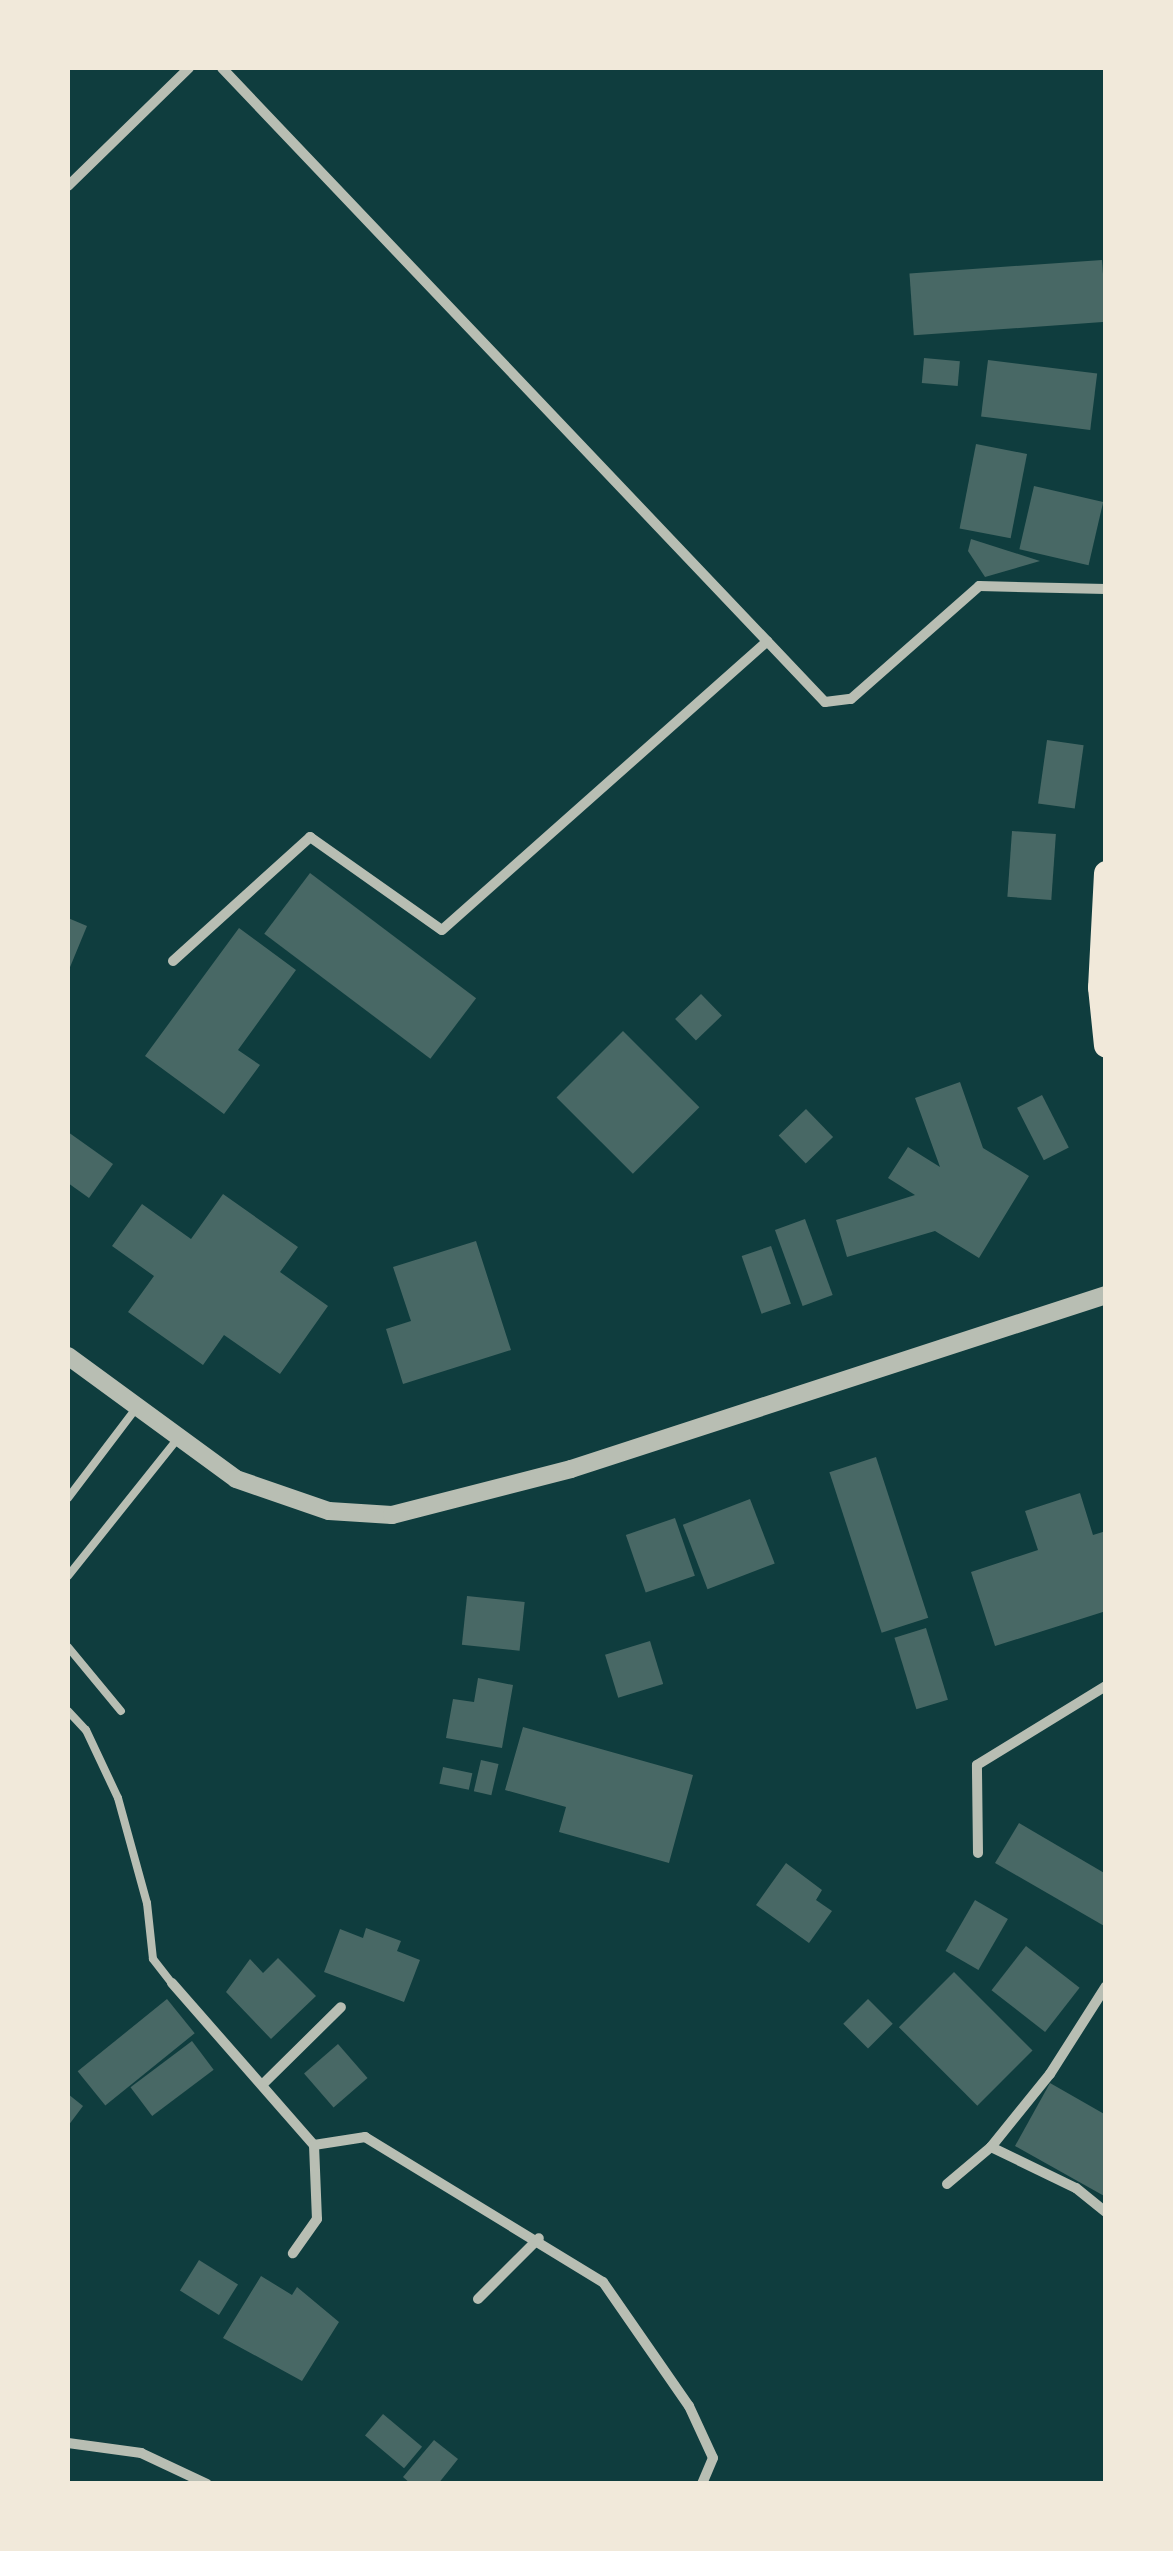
<!DOCTYPE html>
<html>
<head>
<meta charset="utf-8">
<style>
  body { margin:0 }
  #map { position:relative; width:1173px; height:2551px; overflow:hidden; background:#0f3d3e; font-family:"Source Serif 4",serif }
  div>[style] { position:absolute }
  .building>* { inset:0; background:#486865; transform-origin:0 0 }
  .service>* { height:8px; margin:-4px; padding:0 4px; transform-origin:4px; border-radius:4px; background:#b8beb3 }
  .minor>* { height:10px; margin:-5px; padding:0 5px; transform-origin:5px; border-radius:5px; background:#b8beb3 }
  .tertiary>* { height:18px; margin:-9px; padding:0 9px; transform-origin:9px; border-radius:9px; background:#b8beb3 }
  .primary>* { height:25px; margin:-12.5px; padding:0 12.5px; transform-origin:12.5px; border-radius:12.5px; background:#f1e9da }
  span { translate:-50% -50%; white-space:nowrap; text-align:center; line-height:1.15; -webkit-text-stroke:10px #f1e9da; paint-order:stroke }
  .frame { position:absolute; inset:0; border:70px solid #f1e9da; pointer-events:none }
</style>
</head>
<body>
<div id="map">
  <div class="building">
    <div style="left:1102px;top:260px;width:62px;height:193px;rotate:86deg"></div>
    <div style="left:924px;top:358px;width:36px;height:25px;rotate:5deg"></div>
    <div style="left:988px;top:360px;width:110px;height:57px;rotate:7deg"></div>
    <div style="left:976px;top:444px;width:52px;height:86px;rotate:11deg"></div>
    <div style="left:1034px;top:486px;width:71px;height:65px;rotate:13deg"></div>
    <div style="clip-path:polygon(971px 539px,1040px 561px,985px 577px,968px 551px)"></div>
    <div style="left:1047px;top:740px;width:37px;height:64px;rotate:8deg"></div>
    <div style="left:1012px;top:831px;width:44px;height:66px;rotate:4deg"></div>
    <div style="left:310px;top:873px;width:208px;height:76px;rotate:37deg"></div>
    <div style="clip-path:polygon(68px 918px,87px 926px,68px 972px)"></div>
    <div style="clip-path:polygon(239px 928px,296px 970px,238px 1050px,260px 1065px,224px 1114px,145px 1056px)"></div>
    <div style="left:701px;top:994px;width:30px;height:36px;rotate:46deg"></div>
    <div style="left:623px;top:1031px;width:108px;height:94px;rotate:45deg"></div>
    <div style="clip-path:polygon(960px 1082px,983px 1148px,1029px 1176px,979px 1258px,935px 1231px,847px 1257px,836px 1220px,915px 1195px,888px 1178px,908px 1147px,940px 1167px,915px 1098px)"></div>
    <div style="left:1042px;top:1095px;width:59px;height:28px;rotate:63deg"></div>
    <div style="left:806px;top:1109px;width:39px;height:38px;rotate:46deg"></div>
    <div style="clip-path:polygon(68px 1132px,113px 1164px,89px 1198px,68px 1183px)"></div>
    <div style="clip-path:polygon(223px 1194px,298px 1247px,280px 1272px,328px 1306px,280px 1374px,224px 1335px,203px 1365px,128px 1312px,154px 1276px,112px 1246px,142px 1204px,191px 1239px)"></div>
    <div style="left:805px;top:1219px;width:81px;height:32px;rotate:70deg"></div>
    <div style="clip-path:polygon(476px 1241px,511px 1350px,403px 1384px,386px 1329px,411px 1321px,393px 1267px)"></div>
    <div style="left:771px;top:1246px;width:61px;height:31px;rotate:71deg"></div>
    <div style="left:876px;top:1457px;width:169px;height:49px;rotate:72deg"></div>
    <div style="clip-path:polygon(1080px 1493px,1093px 1535px,1106px 1531px,1106px 1611px,995px 1646px,971px 1572px,1038px 1550px,1025px 1511px)"></div>
    <div style="left:750px;top:1499px;width:69px;height:72px;rotate:69deg"></div>
    <div style="left:675px;top:1518px;width:61px;height:52px;rotate:71deg"></div>
    <div style="left:467px;top:1596px;width:58px;height:49px;rotate:6deg"></div>
    <div style="left:926px;top:1628px;width:75px;height:33px;rotate:73deg"></div>
    <div style="left:650px;top:1641px;width:45px;height:47px;rotate:73deg"></div>
    <div style="clip-path:polygon(478px 1678px,513px 1685px,502px 1748px,446px 1738px,453px 1699px,474px 1702px)"></div>
    <div style="clip-path:polygon(523px 1727px,693px 1775px,669px 1863px,559px 1832px,566px 1807px,505px 1790px)"></div>
    <div style="left:481px;top:1760px;width:18px;height:32px;rotate:13deg"></div>
    <div style="left:443px;top:1767px;width:30px;height:17px;rotate:12deg"></div>
    <div style="clip-path:polygon(1019px 1823px,1106px 1874px,1106px 1927px,995px 1863px)"></div>
    <div style="clip-path:polygon(786px 1863px,822px 1890px,816px 1900px,832px 1911px,809px 1943px,756px 1905px)"></div>
    <div style="left:975px;top:1900px;width:38px;height:59px;rotate:30deg"></div>
    <div style="clip-path:polygon(366px 1928px,401px 1941px,397px 1951px,420px 1960px,404px 2002px,324px 1972px,340px 1929px,363px 1938px)"></div>
    <div style="left:1026px;top:1946px;width:68px;height:56px;rotate:38deg"></div>
    <div style="clip-path:polygon(278px 1958px,316px 1996px,271px 2039px,226px 1992px,250px 1959px,263px 1973px)"></div>
    <div style="left:954px;top:1972px;width:111px;height:78px;rotate:45deg"></div>
    <div style="left:167px;top:1999px;width:44px;height:115px;rotate:51deg"></div>
    <div style="left:868px;top:1999px;width:35px;height:35px;rotate:45deg"></div>
    <div style="left:192px;top:2041px;width:36px;height:77px;rotate:53deg"></div>
    <div style="left:338px;top:2044px;width:45px;height:45px;rotate:49deg"></div>
    <div style="clip-path:polygon(1050px 2083px,1106px 2115px,1106px 2197px,1015px 2146px)"></div>
    <div style="clip-path:polygon(68px 2094px,83px 2106px,68px 2126px)"></div>
    <div style="left:199px;top:2260px;width:46px;height:36px;rotate:32deg"></div>
    <div style="clip-path:polygon(261px 2276px,292px 2295px,297px 2287px,339px 2322px,302px 2381px,223px 2338px)"></div>
    <div style="left:383px;top:2414px;width:51px;height:28px;rotate:40deg"></div>
    <div style="clip-path:polygon(434px 2440px,458px 2459px,438px 2484px,411px 2484px,403px 2477px)"></div>
  </div>
  <div class="service">
    <div style="left:68px;top:1498px;width:114px;rotate:-52.8deg"></div>
    <div style="left:68px;top:1576px;width:176px;rotate:-51.4deg"></div>
    <div style="left:68px;top:1647px;width:83px;rotate:50.4deg"></div>
    <div style="left:68px;top:1711px;width:26px;rotate:47deg"></div>
    <div style="left:86px;top:1730px;width:75px;rotate:64.8deg"></div>
    <div style="left:118px;top:1798px;width:109px;rotate:74.6deg"></div>
    <div style="left:147px;top:1903px;width:56px;rotate:83.9deg"></div>
    <div style="left:153px;top:1959px;width:31px;rotate:52deg"></div>
  </div>
  <div class="minor">
    <div style="left:222px;top:68px;width:875px;rotate:46.44deg"></div>
    <div style="left:825px;top:702px;width:26px;rotate:-7deg"></div>
    <div style="left:851px;top:699px;width:171px;rotate:-41.4deg"></div>
    <div style="left:979px;top:586px;width:127px;rotate:1.4deg"></div>
    <div style="left:68px;top:186px;width:169px;rotate:-44.3deg"></div>
    <div style="left:173px;top:961px;width:185px;rotate:-42.1deg"></div>
    <div style="left:310px;top:837px;width:161px;rotate:35.2deg"></div>
    <div style="left:442px;top:930px;width:435px;rotate:-41.6deg"></div>
    <div style="left:978px;top:1853px;width:88px;rotate:-90.7deg"></div>
    <div style="left:977px;top:1765px;width:151px;rotate:-31.5deg"></div>
    <div style="left:172px;top:1983px;width:215px;rotate:48.8deg"></div>
    <div style="left:314px;top:2145px;width:74px;rotate:87.7deg"></div>
    <div style="left:317px;top:2219px;width:42px;rotate:125.2deg"></div>
    <div style="left:264px;top:2083px;width:108px;rotate:-44.6deg"></div>
    <div style="left:314px;top:2145px;width:52px;rotate:-8.9deg"></div>
    <div style="left:365px;top:2137px;width:279px;rotate:31.4deg"></div>
    <div style="left:603px;top:2282px;width:151px;rotate:55.3deg"></div>
    <div style="left:689px;top:2406px;width:57px;rotate:65.2deg"></div>
    <div style="left:713px;top:2458px;width:28px;rotate:113deg"></div>
    <div style="left:991px;top:2147px;width:94px;rotate:25.8deg"></div>
    <div style="left:1076px;top:2188px;width:38px;rotate:39deg"></div>
    <div style="left:947px;top:2184px;width:57px;rotate:-40.1deg"></div>
    <div style="left:991px;top:2147px;width:94px;rotate:-51.1deg"></div>
    <div style="left:1050px;top:2074px;width:104px;rotate:-57.5deg"></div>
    <div style="left:478px;top:2299px;width:86px;rotate:-45deg"></div>
    <div style="left:68px;top:2443px;width:74px;rotate:7.8deg"></div>
    <div style="left:141px;top:2453px;width:73px;rotate:25.2deg"></div>
  </div>
  <div class="tertiary">
    <div style="left:68px;top:1356px;width:208px;rotate:36.2deg"></div>
    <div style="left:236px;top:1479px;width:98px;rotate:19deg"></div>
    <div style="left:329px;top:1511px;width:63px;rotate:3.6deg"></div>
    <div style="left:392px;top:1515px;width:185px;rotate:-14.4deg"></div>
    <div style="left:571px;top:1469px;width:563px;rotate:-18.02deg"></div>
  </div>
  <div class="primary">
    <div style="left:1106px;top:873px;width:114px;rotate:93deg"></div>
    <div style="left:1100px;top:987px;width:58px;rotate:84.1deg"></div>
  </div>
  <div class="frame"></div>
</div>
</body>
</html>
